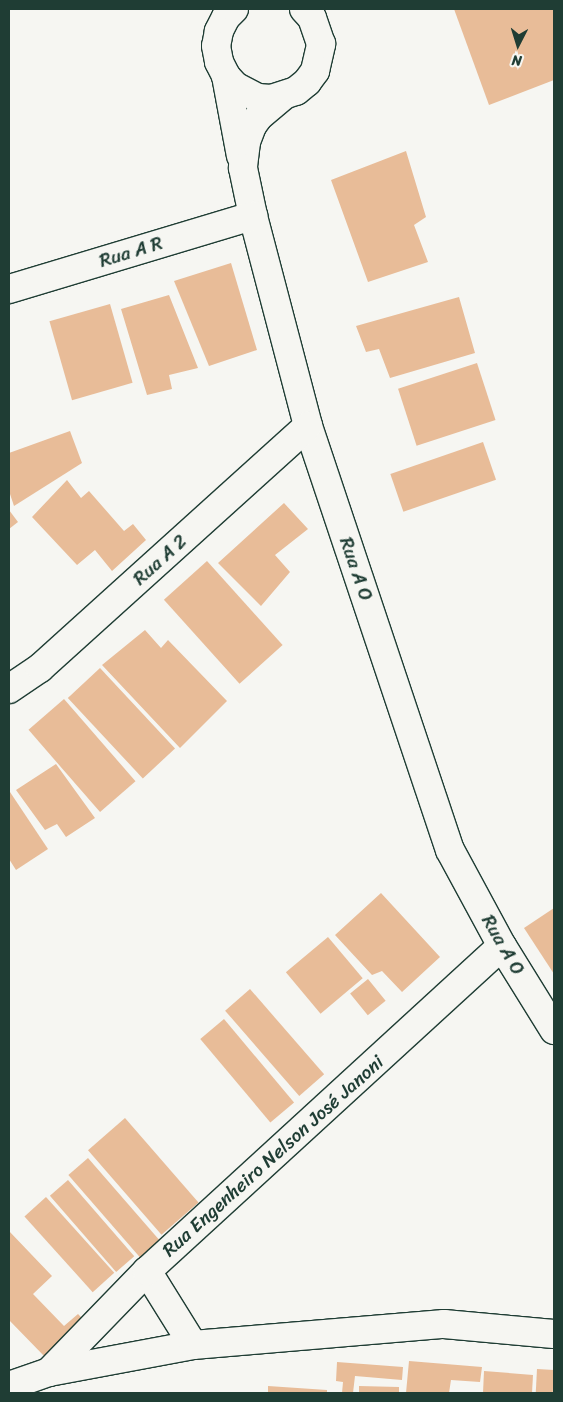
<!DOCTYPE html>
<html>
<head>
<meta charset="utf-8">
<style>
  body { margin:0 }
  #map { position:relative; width:563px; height:1402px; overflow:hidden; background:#f6f6f2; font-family:Sriracha,sans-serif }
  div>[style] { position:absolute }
  .building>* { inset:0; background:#e8bc98; transform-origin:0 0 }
  .roads { filter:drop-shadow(1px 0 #1f3d34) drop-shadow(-1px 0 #1f3d34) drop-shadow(0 1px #1f3d34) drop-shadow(0 -1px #1f3d34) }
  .street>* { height:28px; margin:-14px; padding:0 14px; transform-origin:14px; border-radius:14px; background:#f6f6f2 }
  span { translate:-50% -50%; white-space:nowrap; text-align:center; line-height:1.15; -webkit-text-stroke:4.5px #f6f6f2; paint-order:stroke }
  .street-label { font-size:19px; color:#1f3d34 }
  .frame { position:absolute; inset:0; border:10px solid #1f3d34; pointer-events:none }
  .north { position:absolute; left:493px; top:20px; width:50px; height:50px; -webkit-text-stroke:4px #f6f6f2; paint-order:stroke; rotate:185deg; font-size:14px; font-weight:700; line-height:20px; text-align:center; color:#1f3d34 }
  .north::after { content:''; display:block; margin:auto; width:18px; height:22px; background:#1f3d34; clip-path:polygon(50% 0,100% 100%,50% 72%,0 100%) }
</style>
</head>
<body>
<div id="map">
  <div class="building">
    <div style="clip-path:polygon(454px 9px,554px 9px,554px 80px,489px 105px)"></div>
    <div style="clip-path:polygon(406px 151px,426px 217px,414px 225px,428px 262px,368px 282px,331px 180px)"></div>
    <div style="clip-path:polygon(231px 263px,257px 350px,209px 366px,174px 281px)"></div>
    <div style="clip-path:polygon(169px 295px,198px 368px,169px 375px,172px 389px,147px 395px,121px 309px)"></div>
    <div style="clip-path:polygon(459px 297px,475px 353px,390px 378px,379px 349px,366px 352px,356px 326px)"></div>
    <div style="left:110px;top:304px;width:82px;height:63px;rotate:74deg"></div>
    <div style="left:477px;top:363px;width:60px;height:83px;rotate:72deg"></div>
    <div style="clip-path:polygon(70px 431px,82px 463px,14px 506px,9px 491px,9px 453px)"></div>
    <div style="left:483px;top:442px;width:40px;height:98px;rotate:71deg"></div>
    <div style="clip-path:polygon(67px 480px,81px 498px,89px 491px,124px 531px,133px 524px,146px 540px,112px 571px,95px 550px,77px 565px,32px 517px)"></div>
    <div style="clip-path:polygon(284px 503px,308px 529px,275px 555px,290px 572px,261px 606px,218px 563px)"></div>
    <div style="clip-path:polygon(9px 510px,18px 522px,9px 529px)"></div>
    <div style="left:207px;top:561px;width:113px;height:58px;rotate:48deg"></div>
    <div style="clip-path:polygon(145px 630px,161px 648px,168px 640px,227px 701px,180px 748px,102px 665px)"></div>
    <div style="left:100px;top:668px;width:110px;height:44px;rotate:47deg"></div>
    <div style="left:64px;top:699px;width:109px;height:47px;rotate:49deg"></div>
    <div style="clip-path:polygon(56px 764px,95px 818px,66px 837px,57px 824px,45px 830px,16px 790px)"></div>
    <div style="clip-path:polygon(10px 792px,48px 849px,16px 870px,9px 859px)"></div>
    <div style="clip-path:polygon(381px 893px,440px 957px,402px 992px,382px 971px,372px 975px,335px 935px)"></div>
    <div style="clip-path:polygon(554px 908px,554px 974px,524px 928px)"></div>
    <div style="left:328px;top:937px;width:54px;height:55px;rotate:50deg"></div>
    <div style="left:368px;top:979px;width:28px;height:23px;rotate:51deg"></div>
    <div style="left:250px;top:989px;width:113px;height:33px;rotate:49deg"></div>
    <div style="left:224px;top:1019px;width:109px;height:31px;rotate:50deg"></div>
    <div style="left:125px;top:1118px;width:112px;height:49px;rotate:49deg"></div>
    <div style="left:88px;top:1158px;width:111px;height:26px;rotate:49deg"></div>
    <div style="left:68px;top:1180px;width:101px;height:24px;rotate:49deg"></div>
    <div style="left:46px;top:1197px;width:102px;height:29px;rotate:48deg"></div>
    <div style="clip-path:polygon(9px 1231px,52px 1276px,33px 1294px,64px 1326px,78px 1314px,84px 1320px,45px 1357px,9px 1320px)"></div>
    <div style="clip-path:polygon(409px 1361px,482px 1367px,480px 1382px,451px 1380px,449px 1393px,406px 1393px)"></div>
    <div style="clip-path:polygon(337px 1362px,403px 1367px,402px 1380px,355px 1376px,353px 1393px,342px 1393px,343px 1382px,336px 1381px)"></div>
    <div style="left:537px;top:1369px;width:17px;height:24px;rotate:3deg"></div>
    <div style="clip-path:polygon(484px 1371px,533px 1375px,532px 1393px,483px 1393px)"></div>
    <div style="clip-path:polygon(268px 1386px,327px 1390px,327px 1393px,268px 1393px)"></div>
    <div style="clip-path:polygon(359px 1386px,399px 1387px,399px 1393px,359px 1393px)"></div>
  </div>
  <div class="roads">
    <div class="street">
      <div style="left:234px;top:9px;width:11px;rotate:135deg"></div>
      <div style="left:226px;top:17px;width:16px;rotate:117deg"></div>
      <div style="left:219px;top:31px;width:15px;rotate:101deg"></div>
      <div style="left:216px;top:46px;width:16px;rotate:79deg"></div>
      <div style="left:219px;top:62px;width:16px;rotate:63deg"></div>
      <div style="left:226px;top:76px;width:13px;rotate:48deg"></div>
      <div style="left:235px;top:86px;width:26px;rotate:28deg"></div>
      <div style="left:258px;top:98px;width:13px;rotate:4deg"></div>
      <div style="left:271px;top:99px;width:26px;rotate:-18deg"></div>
      <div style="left:296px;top:91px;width:14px;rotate:-39deg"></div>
      <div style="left:307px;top:82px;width:14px;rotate:-54deg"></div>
      <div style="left:315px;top:71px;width:28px;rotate:-77deg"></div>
      <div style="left:321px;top:44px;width:28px;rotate:-109deg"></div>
      <div style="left:312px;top:18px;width:12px;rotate:-132deg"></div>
      <div style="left:226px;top:76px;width:81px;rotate:79.4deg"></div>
      <div style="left:283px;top:96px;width:31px;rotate:140deg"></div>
      <div style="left:259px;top:116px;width:12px;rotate:125deg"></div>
      <div style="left:252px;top:126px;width:17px;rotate:111deg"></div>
      <div style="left:246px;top:142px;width:26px;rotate:97deg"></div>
      <div style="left:243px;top:168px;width:49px;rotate:78.2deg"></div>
      <div style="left:253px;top:216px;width:217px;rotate:75.3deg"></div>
      <div style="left:308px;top:426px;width:447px;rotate:71.5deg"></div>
      <div style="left:450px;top:850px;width:109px;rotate:61.6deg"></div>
      <div style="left:502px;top:946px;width:99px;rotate:58.2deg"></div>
      <div style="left:9px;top:289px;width:255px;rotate:-16.7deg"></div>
      <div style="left:9px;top:689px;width:37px;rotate:-34deg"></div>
      <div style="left:40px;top:668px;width:361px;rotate:-42.1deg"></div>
      <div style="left:147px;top:1271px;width:87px;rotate:58.1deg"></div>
      <div style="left:49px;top:1372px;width:141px;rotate:-45.9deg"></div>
      <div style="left:147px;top:1271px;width:481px;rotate:-42.5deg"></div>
      <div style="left:9px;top:1386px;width:42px;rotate:-19.3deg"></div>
      <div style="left:49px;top:1372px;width:147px;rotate:-10.6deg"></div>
      <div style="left:193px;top:1345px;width:252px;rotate:-4.8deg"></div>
      <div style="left:444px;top:1324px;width:110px;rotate:5.2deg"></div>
    </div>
  </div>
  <div class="street-label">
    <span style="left:131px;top:252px;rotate:-17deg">Rua A R</span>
    <span style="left:160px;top:560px;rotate:-42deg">Rua A 2</span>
    <span style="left:356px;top:569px;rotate:71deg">Rua A O</span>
    <span style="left:503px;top:945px;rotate:60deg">Rua A O</span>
    <span style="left:273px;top:1156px;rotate:-42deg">Rua Engenheiro Nelson José Janoni</span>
  </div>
  <div class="frame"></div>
  <div class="north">N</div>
</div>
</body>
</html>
